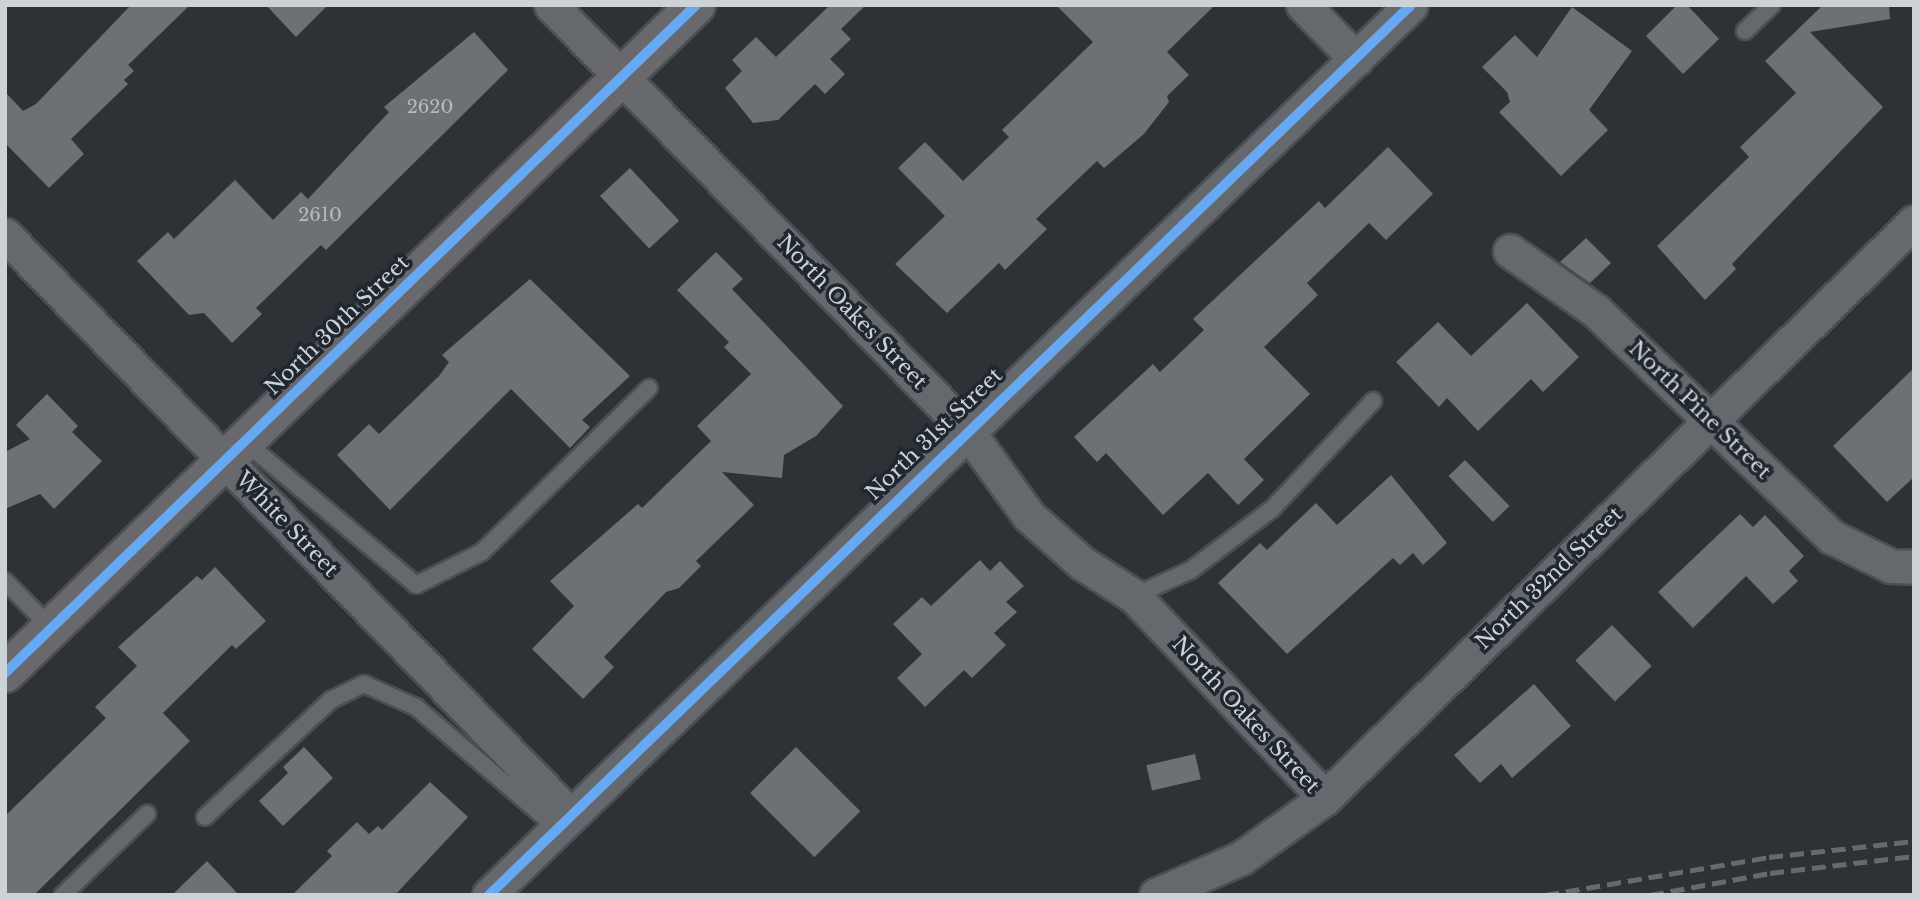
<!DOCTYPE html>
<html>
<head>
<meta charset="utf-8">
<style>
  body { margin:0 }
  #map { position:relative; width:1919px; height:900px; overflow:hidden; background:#2e3236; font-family:"Libre Baskerville",serif }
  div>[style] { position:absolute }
  .building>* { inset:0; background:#6d7074; transform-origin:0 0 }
  .roads { filter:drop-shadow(2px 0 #4b4f52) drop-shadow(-2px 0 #4b4f52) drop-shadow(0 2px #4b4f52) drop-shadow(0 -2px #4b4f52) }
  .lane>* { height:16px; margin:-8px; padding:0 8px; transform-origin:8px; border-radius:8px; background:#65686c }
  .street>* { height:33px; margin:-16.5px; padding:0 16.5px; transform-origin:16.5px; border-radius:16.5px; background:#65686c }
  .secondary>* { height:38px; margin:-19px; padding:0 19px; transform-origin:19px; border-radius:19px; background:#69686c }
  .rail>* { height:5px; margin-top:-2.5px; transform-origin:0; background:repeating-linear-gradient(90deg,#66696d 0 14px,transparent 0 21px) }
  .cycleway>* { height:10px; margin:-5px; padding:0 5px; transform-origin:5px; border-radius:5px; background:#66a8f1 }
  span { translate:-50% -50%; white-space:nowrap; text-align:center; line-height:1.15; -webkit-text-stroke:7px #202730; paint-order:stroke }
  .number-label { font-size:18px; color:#b5babe }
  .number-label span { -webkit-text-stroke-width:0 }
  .street-label { font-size:21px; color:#cdd2d7 }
  .frame { position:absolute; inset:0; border:7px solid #cdd2d7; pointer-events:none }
</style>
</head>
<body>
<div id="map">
  <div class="building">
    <div style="clip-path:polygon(131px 5px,190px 5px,128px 65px,134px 71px,124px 80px,128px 84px,71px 139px,84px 154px,49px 188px,5px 143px,5px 92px,23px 111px,36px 104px)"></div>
    <div style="clip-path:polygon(266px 5px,328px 5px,296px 37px)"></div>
    <div style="clip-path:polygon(830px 5px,866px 5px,841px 29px,851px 39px,830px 59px,845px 74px,825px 94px,815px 84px,778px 120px,753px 123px,725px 88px,742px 71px,732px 60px,756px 37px,776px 57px)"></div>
    <div style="clip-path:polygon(1056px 5px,1215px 5px,1167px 52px,1189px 75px,1167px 96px,1169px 102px,1144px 134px,1104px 168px,1097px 161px,1036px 219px,1047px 229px,1005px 270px,999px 263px,947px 313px,895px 264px,945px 216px,898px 168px,925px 142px,963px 181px,1009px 137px,1002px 130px,1093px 42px)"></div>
    <div style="clip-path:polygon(1677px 5px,1687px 5px,1719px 39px,1683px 74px,1646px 36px)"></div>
    <div style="clip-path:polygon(1823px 5px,1889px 5px,1890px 19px,1810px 32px,1883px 107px,1732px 264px,1736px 269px,1705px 300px,1657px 246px,1749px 157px,1740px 147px,1796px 93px,1765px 61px)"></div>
    <div style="clip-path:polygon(1572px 7px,1632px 51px,1589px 110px,1608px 130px,1561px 176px,1499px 112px,1510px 102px,1507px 92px,1482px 67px,1515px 35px,1537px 57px)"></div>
    <div style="clip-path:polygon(474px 32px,508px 70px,326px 250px,321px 245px,256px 308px,262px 314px,232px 343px,204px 313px,189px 315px,137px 261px,168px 232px,174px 239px,235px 180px,273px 220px,301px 192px,308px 199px,389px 112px,384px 107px)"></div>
    <div style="clip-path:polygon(1388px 147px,1433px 194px,1386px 240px,1369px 223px,1307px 283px,1318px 295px,1264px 347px,1310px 394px,1244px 459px,1264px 480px,1238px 505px,1208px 473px,1163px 515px,1106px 453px,1097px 462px,1074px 437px,1153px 364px,1160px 372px,1204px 330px,1193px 319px,1319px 201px,1325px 208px)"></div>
    <div style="left:630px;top:168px;width:72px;height:41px;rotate:47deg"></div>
    <div style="clip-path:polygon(1586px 238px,1611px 263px,1590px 283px,1560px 262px)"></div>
    <div style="clip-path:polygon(716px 252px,743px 279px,732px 289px,843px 406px,816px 436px,784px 455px,782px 478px,722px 472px,754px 505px,696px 561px,701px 566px,679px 588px,666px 592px,604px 657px,614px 667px,583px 699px,532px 649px,574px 606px,550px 581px,638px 504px,642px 508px,711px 441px,697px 426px,751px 374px,724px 347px,729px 342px,677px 290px)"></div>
    <div style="clip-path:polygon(530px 279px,630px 376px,582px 420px,590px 427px,570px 448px,511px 389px,390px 510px,337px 455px,369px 424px,379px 434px,439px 376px,449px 362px,442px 355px)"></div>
    <div style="clip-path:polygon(1527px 303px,1579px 357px,1543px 392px,1531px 379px,1478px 431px,1447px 398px,1439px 407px,1396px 362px,1438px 322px,1471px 356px)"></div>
    <div style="clip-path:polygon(1914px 368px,1914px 477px,1887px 502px,1833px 446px)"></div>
    <div style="clip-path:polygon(47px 394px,78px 426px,72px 432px,102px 461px,54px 509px,40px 494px,5px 509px,5px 452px,30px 439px,16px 425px)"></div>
    <div style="left:1465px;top:460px;width:64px;height:23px;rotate:46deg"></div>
    <div style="clip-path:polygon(1391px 475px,1447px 543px,1423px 565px,1413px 553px,1400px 565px,1393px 558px,1287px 654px,1218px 583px,1260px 543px,1267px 550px,1316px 503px,1337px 525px)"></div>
    <div style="clip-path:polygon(1740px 514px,1753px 527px,1765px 515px,1804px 556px,1789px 571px,1798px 581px,1773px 604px,1746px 576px,1693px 628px,1658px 592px)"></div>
    <div style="clip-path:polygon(980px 560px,990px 571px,1000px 561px,1024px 586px,1006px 602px,1017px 612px,994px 633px,1006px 645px,972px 678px,964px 670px,925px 707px,897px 678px,922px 654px,893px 624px,922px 597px,931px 606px)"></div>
    <div style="clip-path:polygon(215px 567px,266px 621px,236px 649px,232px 645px,163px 713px,190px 741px,34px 895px,5px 895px,5px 816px,106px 718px,95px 707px,137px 666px,118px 647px,197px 576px,202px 580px)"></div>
    <div style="left:1612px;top:625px;width:57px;height:51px;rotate:46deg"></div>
    <div style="clip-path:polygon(1534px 684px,1571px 726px,1512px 778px,1501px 764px,1480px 783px,1454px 755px)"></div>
    <div style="clip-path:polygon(304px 747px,333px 778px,283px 826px,259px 801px,288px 773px,283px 767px)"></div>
    <div style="left:796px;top:747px;width:91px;height:65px;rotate:45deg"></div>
    <div style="left:1195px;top:754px;width:26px;height:50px;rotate:77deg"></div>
    <div style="clip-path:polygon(430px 782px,468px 817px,395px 895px,292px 895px,332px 856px,327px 851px,357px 822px,369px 834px,378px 826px,382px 830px)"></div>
    <div style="clip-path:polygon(207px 861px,239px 895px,172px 895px)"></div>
  </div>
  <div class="roads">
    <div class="lane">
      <div style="left:1745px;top:31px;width:37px;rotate:-44deg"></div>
      <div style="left:244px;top:441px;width:224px;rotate:39.9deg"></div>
      <div style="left:416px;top:585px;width:74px;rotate:-26.6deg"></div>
      <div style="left:482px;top:552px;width:234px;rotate:-44.5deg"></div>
      <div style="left:5px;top:581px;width:66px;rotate:45.6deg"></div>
      <div style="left:1134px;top:596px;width:63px;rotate:-24.5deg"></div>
      <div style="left:1191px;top:570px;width:101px;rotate:-37deg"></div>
      <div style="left:1272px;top:509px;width:148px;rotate:-46.9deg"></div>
      <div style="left:205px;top:817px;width:172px;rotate:-42.9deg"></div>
      <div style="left:331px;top:700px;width:37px;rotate:-26deg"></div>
      <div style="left:364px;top:684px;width:57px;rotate:23.9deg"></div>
      <div style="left:416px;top:707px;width:184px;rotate:40.6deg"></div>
      <div style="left:63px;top:895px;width:117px;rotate:-44deg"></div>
    </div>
    <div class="street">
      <div style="left:551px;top:5px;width:593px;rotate:45.61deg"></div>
      <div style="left:966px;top:429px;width:107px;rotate:54.1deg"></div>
      <div style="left:1029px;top:516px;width:71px;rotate:41.6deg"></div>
      <div style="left:1082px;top:563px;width:62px;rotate:32.4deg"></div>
      <div style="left:1134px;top:596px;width:278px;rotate:46.6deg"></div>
      <div style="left:1303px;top:5px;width:76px;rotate:45.5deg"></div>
      <div style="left:5px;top:235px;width:808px;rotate:45.75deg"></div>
      <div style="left:1510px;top:251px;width:105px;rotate:34.9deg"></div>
      <div style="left:1596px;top:311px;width:327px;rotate:43.8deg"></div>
      <div style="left:1832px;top:537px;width:66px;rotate:26.2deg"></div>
      <div style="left:1891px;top:566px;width:23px;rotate:2deg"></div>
      <div style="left:489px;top:895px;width:1281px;rotate:-43.99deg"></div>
      <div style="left:1156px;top:895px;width:93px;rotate:-23.5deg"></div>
      <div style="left:1241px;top:858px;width:103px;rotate:-35.5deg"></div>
      <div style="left:1325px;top:798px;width:824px;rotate:-44.36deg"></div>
    </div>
    <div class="secondary">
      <div style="left:5px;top:673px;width:961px;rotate:-44.03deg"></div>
    </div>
  </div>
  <div class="rail">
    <div style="left:1545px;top:895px;width:227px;rotate:-9.6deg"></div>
    <div style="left:1769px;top:857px;width:146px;rotate:-6.3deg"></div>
    <div style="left:1650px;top:895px;width:122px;rotate:-10.4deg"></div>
    <div style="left:1770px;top:873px;width:145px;rotate:-6.7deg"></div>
  </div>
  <div class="cycleway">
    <div style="left:5px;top:673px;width:961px;rotate:-44.03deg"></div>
    <div style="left:489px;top:895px;width:1281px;rotate:-43.99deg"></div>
  </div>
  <div class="number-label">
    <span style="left:430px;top:107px">2620</span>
    <span style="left:320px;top:215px">2610</span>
  </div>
  <div class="street-label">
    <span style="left:852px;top:312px;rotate:46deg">North Oakes Street</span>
    <span style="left:337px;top:325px;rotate:-44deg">North 30th Street</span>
    <span style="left:1700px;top:410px;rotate:44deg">North Pine Street</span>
    <span style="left:934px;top:434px;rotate:-44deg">North 31st Street</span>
    <span style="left:287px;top:524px;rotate:46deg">White Street</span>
    <span style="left:1549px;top:578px;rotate:-44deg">North 32nd Street</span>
    <span style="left:1246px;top:715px;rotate:47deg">North Oakes Street</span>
  </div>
  <div class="frame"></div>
</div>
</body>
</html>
